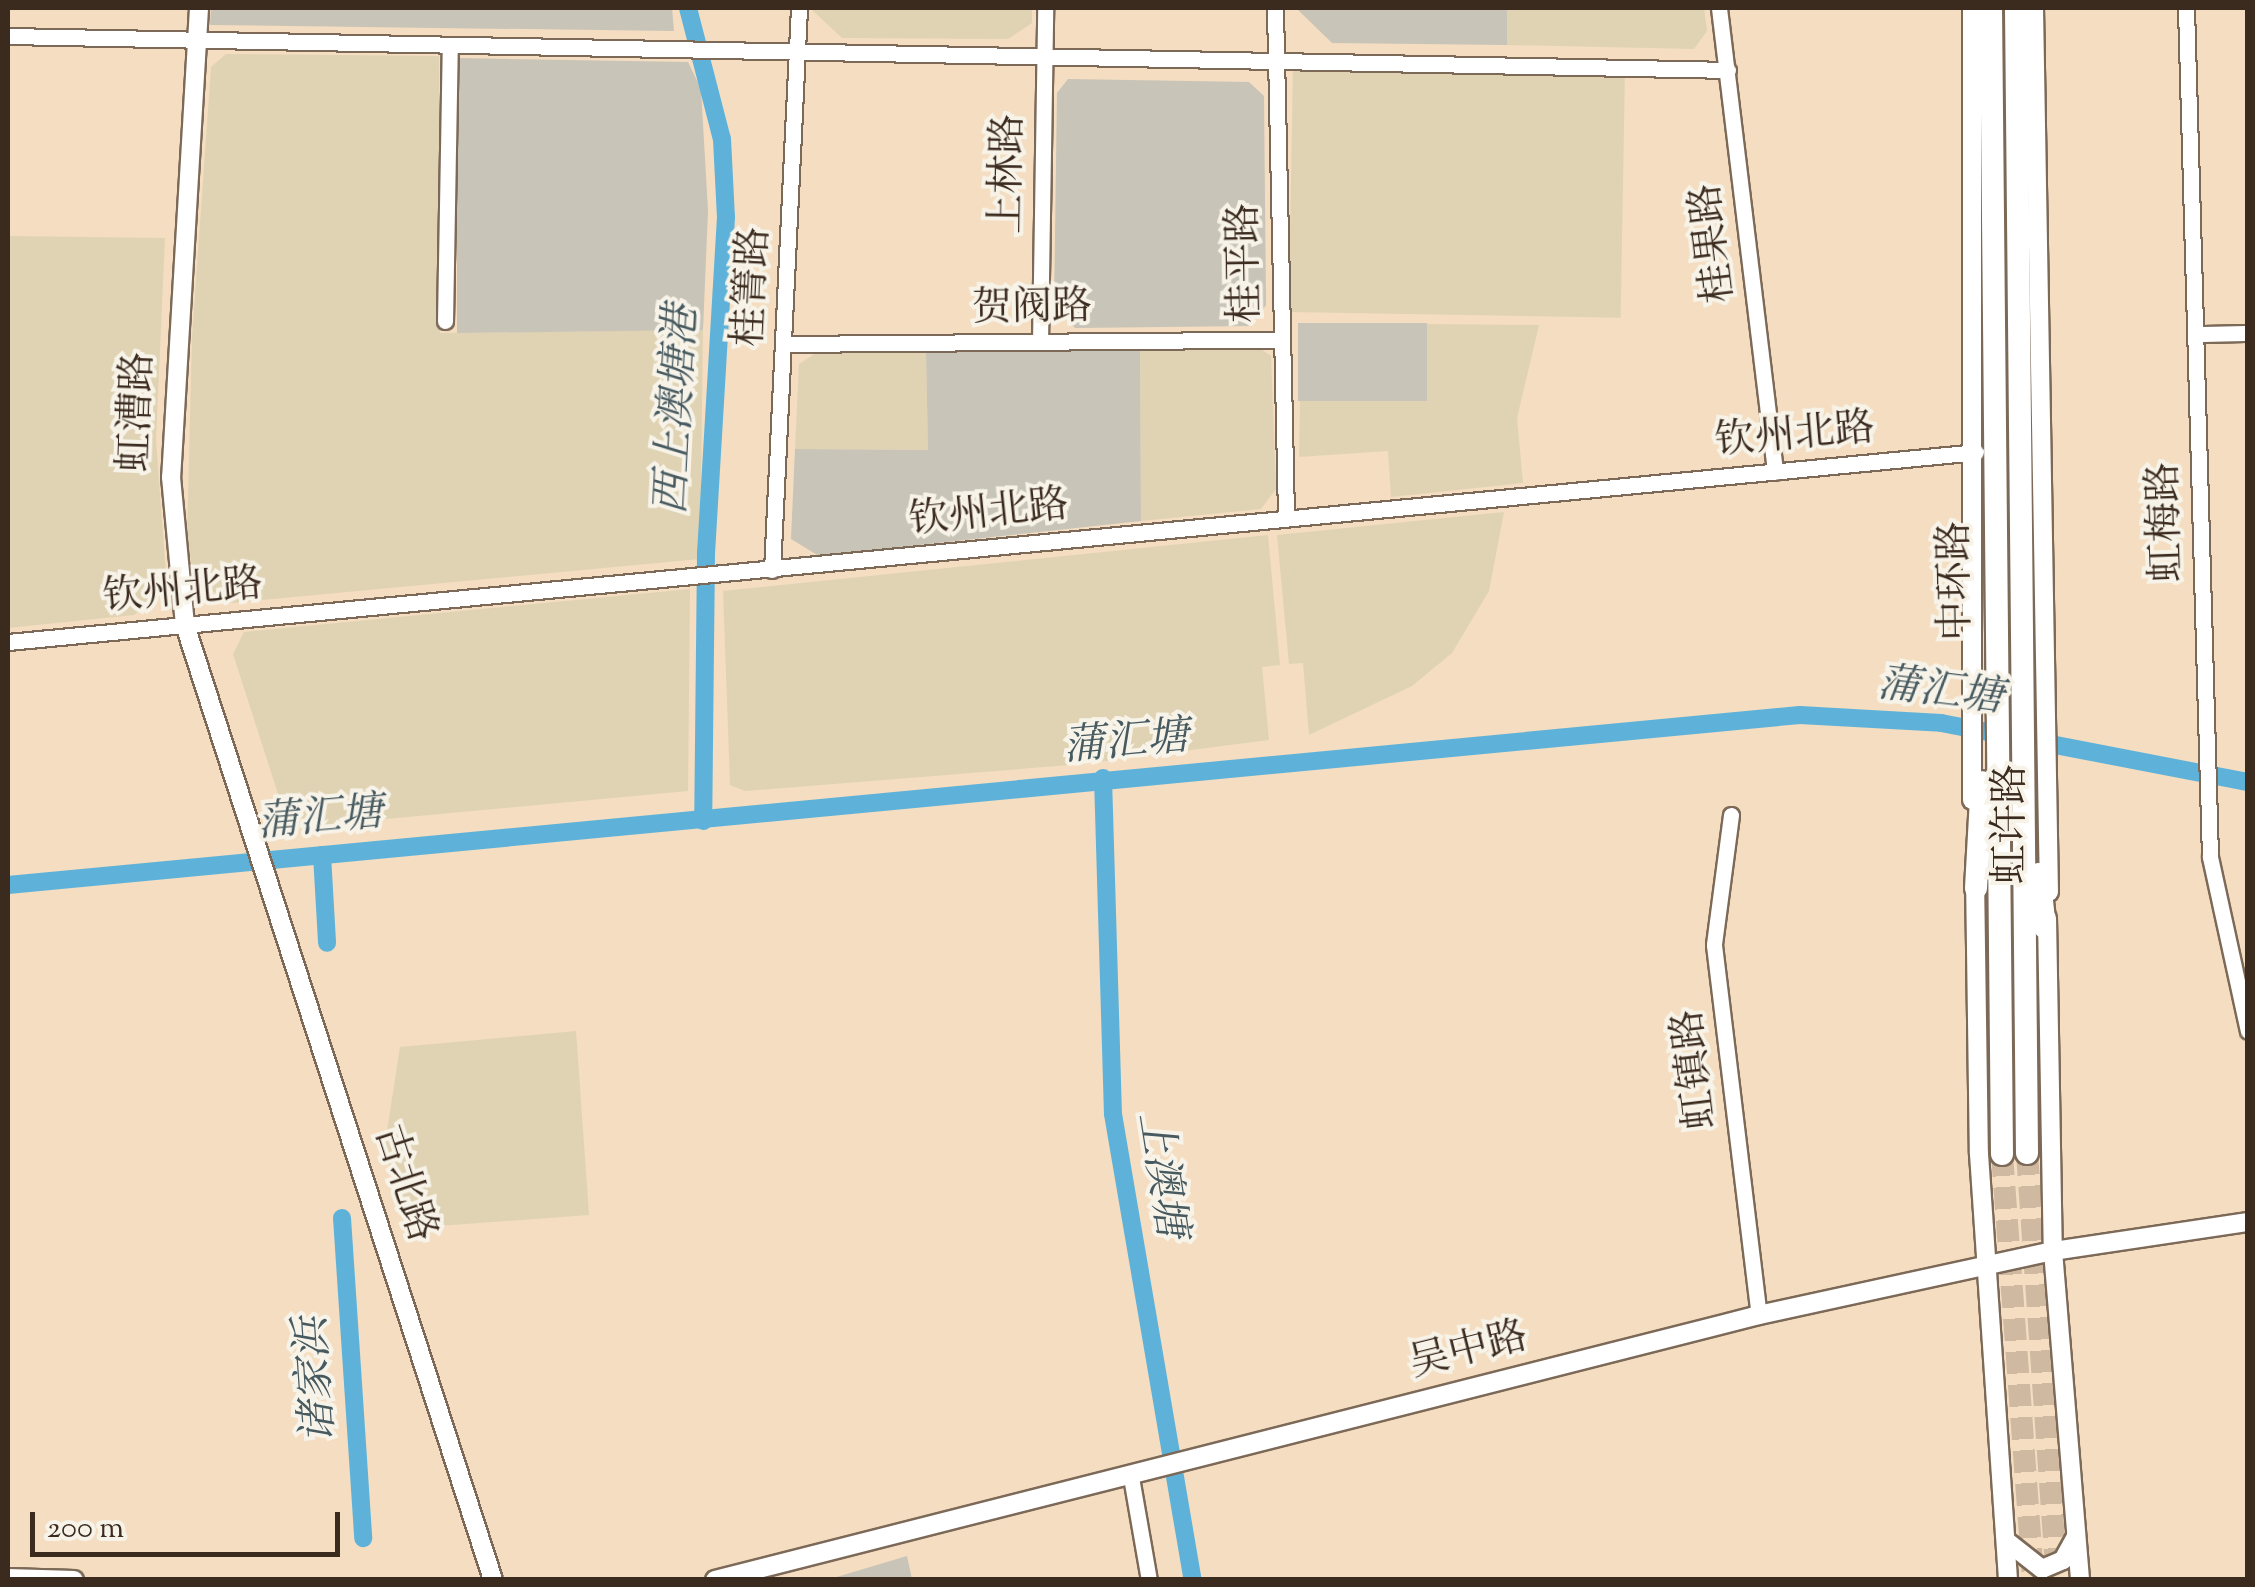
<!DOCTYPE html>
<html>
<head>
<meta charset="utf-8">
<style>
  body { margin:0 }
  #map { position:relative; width:2255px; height:1587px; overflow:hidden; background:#f4ddc0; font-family:"Sorts Mill Goudy","Noto Serif SC",serif }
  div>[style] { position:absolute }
  .built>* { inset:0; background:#e0d3b4; transform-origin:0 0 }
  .industrial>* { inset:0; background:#c8c4b8; transform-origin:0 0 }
  .river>* { height:18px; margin:-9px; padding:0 9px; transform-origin:9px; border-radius:9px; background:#5eb2da }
  .highway-tunnel>* { height:22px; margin-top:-11px; transform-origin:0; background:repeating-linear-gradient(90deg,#cfb9a0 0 22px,transparent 0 33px) }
  .roads { filter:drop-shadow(2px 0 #7c6957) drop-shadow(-2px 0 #7c6957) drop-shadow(0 2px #7c6957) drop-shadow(0 -2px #7c6957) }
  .minor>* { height:15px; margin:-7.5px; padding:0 7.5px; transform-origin:7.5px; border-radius:7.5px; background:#fff }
  .major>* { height:18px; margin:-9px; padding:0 9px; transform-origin:9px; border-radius:9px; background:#fff }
  .highway>* { height:22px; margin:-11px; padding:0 11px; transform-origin:11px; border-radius:11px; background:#fff }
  span { translate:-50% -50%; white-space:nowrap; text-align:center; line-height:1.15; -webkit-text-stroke:8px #f7f3e8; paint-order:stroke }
  .street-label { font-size:40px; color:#3b2a1e }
  .water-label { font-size:42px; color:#475a60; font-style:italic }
  .frame { position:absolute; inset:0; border:10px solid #3b2a1e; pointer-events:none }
  .scale { position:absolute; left:30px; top:1512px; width:310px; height:45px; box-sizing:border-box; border:5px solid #3b2a1e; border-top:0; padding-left:12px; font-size:30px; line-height:35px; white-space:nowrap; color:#3b2a1e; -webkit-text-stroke:8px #f7f3e8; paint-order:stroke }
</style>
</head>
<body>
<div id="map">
  <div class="built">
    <div style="clip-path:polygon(1032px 8px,1032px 23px,1008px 39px,842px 38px,812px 10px)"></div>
    <div style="clip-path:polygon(1507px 8px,1704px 8px,1707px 31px,1694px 49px,1507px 45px)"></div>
    <div style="clip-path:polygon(226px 54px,439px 56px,440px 333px,703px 330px,700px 559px,231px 603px,194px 579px,187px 538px,192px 337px,211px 67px)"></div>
    <div style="left:1293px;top:65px;width:332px;height:247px;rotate:1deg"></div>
    <div style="clip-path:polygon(8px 236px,165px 238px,156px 440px,167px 588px,134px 615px,8px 628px)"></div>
    <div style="clip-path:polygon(1427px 324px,1539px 325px,1517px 418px,1523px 483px,1391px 497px,1388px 451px,1299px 457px,1300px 401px,1427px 398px)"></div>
    <div style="clip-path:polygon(1261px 349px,1271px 356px,1276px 489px,1261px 509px,1141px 521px,1140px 350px)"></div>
    <div style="clip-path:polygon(926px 352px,928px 450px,795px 449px,799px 364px,816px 353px)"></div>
    <div style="clip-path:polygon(1504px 512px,1489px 591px,1452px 653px,1412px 686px,1309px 735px,1303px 663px,1289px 664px,1277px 535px)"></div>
    <div style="clip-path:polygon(1268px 535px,1280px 665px,1262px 667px,1269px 740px,1082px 764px,745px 791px,730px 785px,723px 591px)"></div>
    <div style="clip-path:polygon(690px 589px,688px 791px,289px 828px,233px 654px,244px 632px)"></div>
    <div style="clip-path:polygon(576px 1031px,589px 1215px,410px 1228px,384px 1150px,400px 1047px)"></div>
  </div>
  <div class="industrial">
    <div style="clip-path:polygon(211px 8px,672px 8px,674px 31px,210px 25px)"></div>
    <div style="clip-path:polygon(1296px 8px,1507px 8px,1507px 45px,1332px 43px)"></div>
    <div style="clip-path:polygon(457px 58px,688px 62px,701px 89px,708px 211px,703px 330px,457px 333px)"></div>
    <div style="clip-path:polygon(1068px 79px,1249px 82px,1264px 96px,1266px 305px,1250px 326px,1075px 328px,1054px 306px,1057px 93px)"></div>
    <div style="left:1298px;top:323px;width:129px;height:78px"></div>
    <div style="clip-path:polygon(1140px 350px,1141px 521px,819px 556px,791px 539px,795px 449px,928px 450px,926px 352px)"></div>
    <div style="clip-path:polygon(907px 1556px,912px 1579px,830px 1579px)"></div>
  </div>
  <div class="river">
    <div style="left:688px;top:8px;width:135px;rotate:75.5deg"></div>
    <div style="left:722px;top:139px;width:78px;rotate:87.1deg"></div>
    <div style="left:726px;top:217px;width:337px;rotate:93.4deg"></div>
    <div style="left:706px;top:553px;width:268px;rotate:90.6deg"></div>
    <div style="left:1103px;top:778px;width:336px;rotate:88.3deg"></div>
    <div style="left:1113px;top:1114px;width:473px;rotate:80.3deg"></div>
    <div style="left:322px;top:855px;width:88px;rotate:86.7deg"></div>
    <div style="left:8px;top:885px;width:1800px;rotate:-5.42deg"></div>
    <div style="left:1800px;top:715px;width:141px;rotate:3.2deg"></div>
    <div style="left:1941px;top:723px;width:313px;rotate:10.9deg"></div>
    <div style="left:342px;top:1218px;width:321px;rotate:86.2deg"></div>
  </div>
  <div class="highway-tunnel">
    <div style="left:2027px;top:1153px;width:428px;rotate:86deg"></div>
    <div style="left:2002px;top:1154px;width:427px;rotate:85.8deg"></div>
  </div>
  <div class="roads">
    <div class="minor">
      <div style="left:1275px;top:8px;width:509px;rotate:88.76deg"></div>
      <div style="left:1719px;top:8px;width:467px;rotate:83.1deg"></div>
      <div style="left:2186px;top:8px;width:849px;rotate:88.38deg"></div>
      <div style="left:2210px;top:857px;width:178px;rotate:77.7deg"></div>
      <div style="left:8px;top:36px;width:1720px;rotate:1.13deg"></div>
      <div style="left:445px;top:321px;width:276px;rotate:-89deg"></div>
      <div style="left:2200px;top:334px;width:48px;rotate:-1.2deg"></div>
      <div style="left:1040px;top:342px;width:334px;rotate:-89.1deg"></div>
      <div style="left:783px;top:344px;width:498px;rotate:-0.5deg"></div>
      <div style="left:772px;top:570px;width:563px;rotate:-87.25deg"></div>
      <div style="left:8px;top:642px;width:1977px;rotate:-5.51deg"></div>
      <div style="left:1731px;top:815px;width:131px;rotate:97.5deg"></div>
      <div style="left:1714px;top:945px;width:373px;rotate:83.1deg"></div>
      <div style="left:1131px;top:1477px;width:105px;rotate:80.1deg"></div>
    </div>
    <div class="major">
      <div style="left:199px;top:8px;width:470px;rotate:93.4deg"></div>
      <div style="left:171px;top:477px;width:149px;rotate:84.6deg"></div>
      <div style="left:185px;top:625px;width:1003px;rotate:72.12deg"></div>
      <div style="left:2034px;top:8px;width:884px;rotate:89.03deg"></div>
      <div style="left:1972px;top:800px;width:792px;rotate:-90deg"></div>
      <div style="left:1975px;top:876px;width:278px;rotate:89.2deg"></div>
      <div style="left:1979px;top:1154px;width:427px;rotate:86.1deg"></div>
      <div style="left:2047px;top:918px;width:333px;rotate:89deg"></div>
      <div style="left:2053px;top:1251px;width:330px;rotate:85.3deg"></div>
      <div style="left:2009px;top:1543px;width:42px;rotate:38.2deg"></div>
      <div style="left:2042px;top:1569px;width:23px;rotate:-23deg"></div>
      <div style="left:2063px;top:1560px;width:25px;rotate:-61deg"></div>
      <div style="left:8px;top:1578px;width:66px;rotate:1.7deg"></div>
      <div style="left:715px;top:1580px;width:1077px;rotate:-14.24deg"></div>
      <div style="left:1759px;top:1315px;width:301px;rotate:-12.3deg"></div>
      <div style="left:2053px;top:1251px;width:197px;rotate:-8.5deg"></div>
    </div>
    <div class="highway">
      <div style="left:1991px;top:8px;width:1146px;rotate:89.45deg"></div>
      <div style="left:2016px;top:8px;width:1145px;rotate:89.45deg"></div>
      <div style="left:2039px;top:874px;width:54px;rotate:83.7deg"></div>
      <div style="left:1976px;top:888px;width:106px;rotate:-86.8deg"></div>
    </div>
  </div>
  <div class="street-label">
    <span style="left:1010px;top:174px;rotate:-89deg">上林路</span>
    <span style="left:1715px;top:243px;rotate:-97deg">桂果路</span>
    <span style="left:1247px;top:263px;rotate:-91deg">桂平路</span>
    <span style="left:754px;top:287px;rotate:-87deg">桂箐路</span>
    <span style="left:1032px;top:310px;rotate:-1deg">贺阀路</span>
    <span style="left:139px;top:412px;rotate:-88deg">虹漕路</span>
    <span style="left:1795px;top:437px;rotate:-5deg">钦州北路</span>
    <span style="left:989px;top:515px;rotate:-6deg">钦州北路</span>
    <span style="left:2168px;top:522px;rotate:-92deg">虹梅路</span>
    <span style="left:1958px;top:581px;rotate:-91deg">中环路</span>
    <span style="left:183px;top:593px;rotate:-5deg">钦州北路</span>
    <span style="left:2013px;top:824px;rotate:-90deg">虹许路</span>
    <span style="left:1697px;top:1069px;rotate:-97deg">虹镇路</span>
    <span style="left:403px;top:1184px;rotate:72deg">古北路</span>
    <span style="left:1469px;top:1352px;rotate:-14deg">吴中路</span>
  </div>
  <div class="water-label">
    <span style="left:679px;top:410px;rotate:-87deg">西上澳塘港</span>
    <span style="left:1940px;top:693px;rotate:7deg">蒲汇塘</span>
    <span style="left:1126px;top:744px;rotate:-5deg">蒲汇塘</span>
    <span style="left:320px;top:820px;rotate:-5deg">蒲汇塘</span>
    <span style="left:1160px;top:1175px;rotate:81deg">上澳塘</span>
    <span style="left:318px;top:1380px;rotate:-94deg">诸家浜</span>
  </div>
  <div class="frame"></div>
  <div class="scale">200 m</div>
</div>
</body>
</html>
